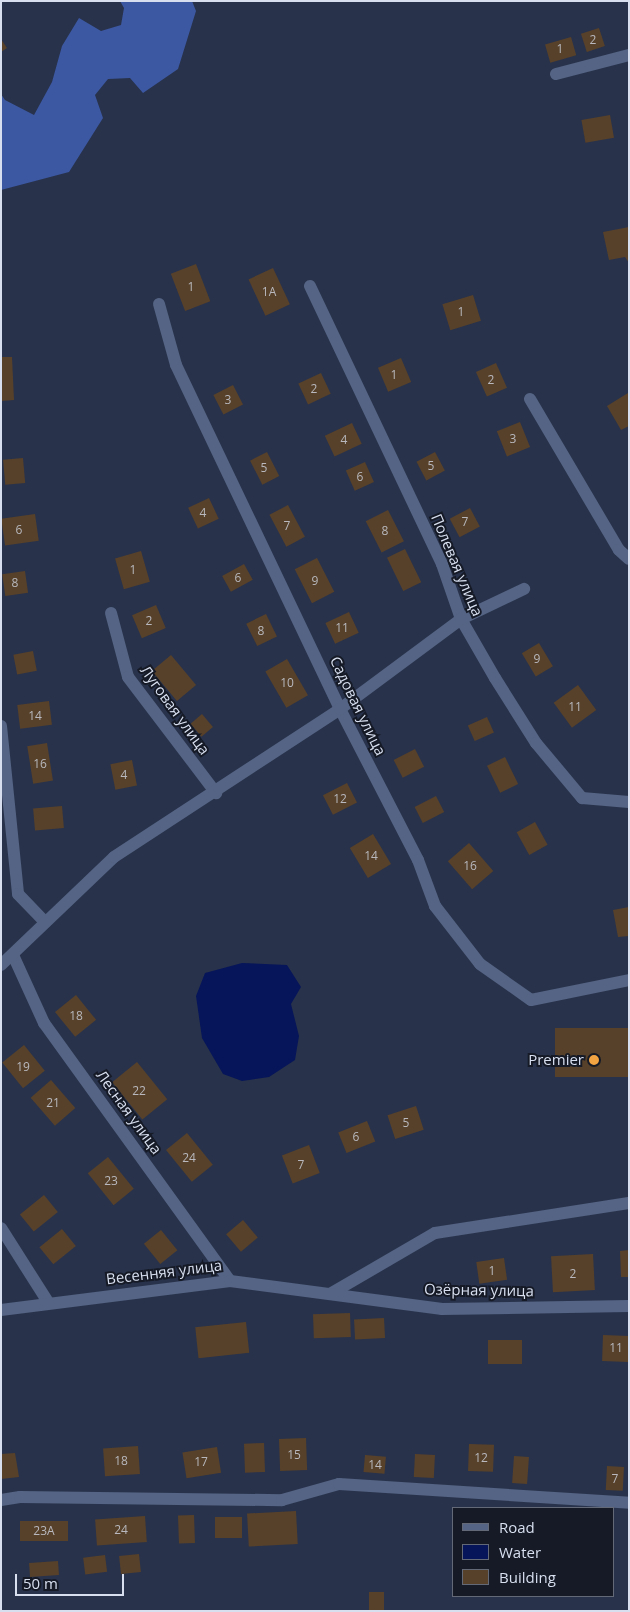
<!DOCTYPE html>
<html>
<head>
<meta charset="utf-8">
<style>
  body { margin:0 }
  #map { position:relative; width:630px; height:1612px; overflow:hidden; background:#28324b; font-family:"Open Sans",sans-serif }
  div>[style] { position:absolute }
  .forest>* { inset:0; background:#3c58a2 }
  .water>* { inset:0; background:#061559 }
  .building>* { inset:0; background:#57412a; transform-origin:0 0 }
  .minor>* { height:12px; margin:-6px; padding:0 6px; transform-origin:6px; border-radius:6px; background:#556484 }
  .dots>* { width:14px; height:14px; translate:-50% -50%; box-sizing:border-box; border:2px solid #151a26; border-radius:50% }
  span { translate:-50% -50%; white-space:nowrap; text-align:center; line-height:1.15; -webkit-text-stroke:4px #151a26; paint-order:stroke }
  .number-label { font-size:12px; color:#b8b8be }
  .number-label span { -webkit-text-stroke-width:0 }
  .street-label { font-size:15px; color:#d8dfef }
  .poi-label { font-size:15px; color:#d8dfef }
  .right { translate:-100% -50%; text-align:right }
  .frame { position:absolute; inset:0; border:2px solid #d8dfef; pointer-events:none }
  .legend { position:absolute; left:452px; top:1507px; width:162px; height:90px; box-sizing:border-box; background:#151a26; border:1px solid #636976; margin:0; padding:6px 9px; list-style:none; font-size:15px; color:#d8dfef }
  .legend li { display:flex; align-items:center; gap:10px; height:25px }
  .legend b { width:25px; border:1px solid #636976 }
  .scale { position:absolute; left:15px; top:1574px; width:109px; height:22px; box-sizing:border-box; border:2px solid #d8dfef; border-top:0; padding-left:6px; font-size:15px; line-height:18px; white-space:nowrap; color:#d8dfef; -webkit-text-stroke:4px #151a26; paint-order:stroke }
</style>
</head>
<body>
<div id="map">
  <div class="forest">
    <div style="clip-path:polygon(120px 1px,192px 1px,196px 11px,178px 69px,143px 93px,130px 78px,108px 79px,95px 95px,103px 118px,69px 172px,1px 190px,1px 94px,5px 100px,34px 115px,52px 82px,62px 46px,79px 18px,101px 31px,121px 25px,124px 8px)"></div>
  </div>
  <div class="water">
    <div style="clip-path:polygon(242px 963px,287px 965px,301px 987px,291px 1004px,299px 1036px,295px 1060px,269px 1077px,242px 1081px,223px 1074px,202px 1038px,196px 996px,205px 973px)"></div>
  </div>
  <div class="building">
    <div style="left:599px;top:28px;width:19px;height:19px;rotate:72deg"></div>
    <div style="left:571px;top:37px;width:19px;height:27px;rotate:74deg"></div>
    <div style="clip-path:polygon(1px 39px,7px 48px,1px 52px)"></div>
    <div style="left:610px;top:115px;width:23px;height:29px;rotate:80deg"></div>
    <div style="clip-path:polygon(629px 227px,629px 263px,625px 257px,609px 260px,603px 232px)"></div>
    <div style="left:196px;top:264px;width:40px;height:27px;rotate:69deg"></div>
    <div style="left:273px;top:268px;width:40px;height:27px;rotate:65deg"></div>
    <div style="left:473px;top:295px;width:27px;height:32px;rotate:73deg"></div>
    <div style="clip-path:polygon(1px 357px,12px 357px,14px 400px,1px 401px)"></div>
    <div style="left:401px;top:358px;width:26px;height:25px;rotate:67deg"></div>
    <div style="left:496px;top:363px;width:27px;height:22px;rotate:66deg"></div>
    <div style="left:321px;top:373px;width:23px;height:25px;rotate:65deg"></div>
    <div style="left:233px;top:385px;width:22px;height:22px;rotate:63deg"></div>
    <div style="clip-path:polygon(628px 393px,629px 426px,621px 430px,607px 406px)"></div>
    <div style="left:520px;top:422px;width:27px;height:25px;rotate:68deg"></div>
    <div style="left:352px;top:423px;width:23px;height:30px;rotate:65deg"></div>
    <div style="left:267px;top:452px;width:27px;height:19px;rotate:63deg"></div>
    <div style="left:435px;top:452px;width:21px;height:21px;rotate:62deg"></div>
    <div style="left:23px;top:458px;width:25px;height:20px;rotate:85deg"></div>
    <div style="left:365px;top:462px;width:22px;height:21px;rotate:66deg"></div>
    <div style="left:209px;top:498px;width:23px;height:23px;rotate:65deg"></div>
    <div style="left:288px;top:505px;width:36px;height:21px;rotate:62deg"></div>
    <div style="left:470px;top:508px;width:21px;height:23px;rotate:62deg"></div>
    <div style="left:388px;top:510px;width:35px;height:25px;rotate:63deg"></div>
    <div style="left:35px;top:514px;width:27px;height:34px;rotate:82deg"></div>
    <div style="left:405px;top:549px;width:37px;height:20px;rotate:64deg"></div>
    <div style="left:141px;top:551px;width:32px;height:27px;rotate:74deg"></div>
    <div style="left:317px;top:558px;width:38px;height:25px;rotate:63deg"></div>
    <div style="left:244px;top:564px;width:18px;height:25px;rotate:61deg"></div>
    <div style="left:25px;top:571px;width:22px;height:23px;rotate:82deg"></div>
    <div style="left:156px;top:605px;width:25px;height:26px;rotate:67deg"></div>
    <div style="left:349px;top:612px;width:23px;height:26px;rotate:65deg"></div>
    <div style="left:266px;top:614px;width:25px;height:22px;rotate:64deg"></div>
    <div style="left:539px;top:643px;width:27px;height:20px;rotate:59deg"></div>
    <div style="left:33px;top:651px;width:20px;height:20px;rotate:79deg"></div>
    <div style="left:171px;top:655px;width:39px;height:25px;rotate:50deg"></div>
    <div style="left:287px;top:659px;width:42px;height:25px;rotate:60deg"></div>
    <div style="left:578px;top:685px;width:31px;height:30px;rotate:54deg"></div>
    <div style="left:49px;top:701px;width:24px;height:32px;rotate:83deg"></div>
    <div style="left:202px;top:714px;width:17px;height:15px;rotate:50deg"></div>
    <div style="left:487px;top:717px;width:17px;height:21px;rotate:66deg"></div>
    <div style="left:47px;top:743px;width:38px;height:20px;rotate:81deg"></div>
    <div style="left:415px;top:749px;width:20px;height:24px;rotate:63deg"></div>
    <div style="left:505px;top:757px;width:30px;height:20px;rotate:64deg"></div>
    <div style="left:132px;top:760px;width:26px;height:22px;rotate:79deg"></div>
    <div style="left:347px;top:783px;width:22px;height:27px;rotate:63deg"></div>
    <div style="left:436px;top:796px;width:18px;height:24px;rotate:63deg"></div>
    <div style="left:62px;top:806px;width:22px;height:29px;rotate:85deg"></div>
    <div style="left:535px;top:822px;width:26px;height:21px;rotate:61deg"></div>
    <div style="left:373px;top:834px;width:35px;height:27px;rotate:59deg"></div>
    <div style="left:469px;top:843px;width:37px;height:28px;rotate:49deg"></div>
    <div style="clip-path:polygon(629px 907px,629px 936px,618px 937px,613px 910px)"></div>
    <div style="left:76px;top:995px;width:32px;height:27px;rotate:51deg"></div>
    <div style="left:629px;top:1028px;width:49px;height:74px;rotate:90deg"></div>
    <div style="left:24px;top:1045px;width:33px;height:28px;rotate:51deg"></div>
    <div style="left:137px;top:1062px;width:48px;height:32px;rotate:51deg"></div>
    <div style="left:51px;top:1080px;width:37px;height:27px;rotate:49deg"></div>
    <div style="left:416px;top:1106px;width:25px;height:30px;rotate:72deg"></div>
    <div style="left:367px;top:1121px;width:22px;height:31px;rotate:68deg"></div>
    <div style="left:187px;top:1133px;width:41px;height:27px;rotate:51deg"></div>
    <div style="left:309px;top:1145px;width:30px;height:29px;rotate:69deg"></div>
    <div style="left:108px;top:1157px;width:41px;height:26px;rotate:51deg"></div>
    <div style="left:44px;top:1195px;width:22px;height:31px;rotate:51deg"></div>
    <div style="left:243px;top:1220px;width:23px;height:22px;rotate:50deg"></div>
    <div style="left:62px;top:1229px;width:22px;height:29px;rotate:51deg"></div>
    <div style="left:161px;top:1230px;width:26px;height:22px;rotate:51deg"></div>
    <div style="clip-path:polygon(629px 1250px,629px 1277px,621px 1277px,620px 1251px)"></div>
    <div style="left:593px;top:1254px;width:36px;height:42px;rotate:87deg"></div>
    <div style="left:504px;top:1258px;width:22px;height:28px;rotate:82deg"></div>
    <div style="left:350px;top:1313px;width:24px;height:37px;rotate:88deg"></div>
    <div style="left:384px;top:1318px;width:20px;height:30px;rotate:87deg"></div>
    <div style="left:246px;top:1322px;width:31px;height:51px;rotate:84deg"></div>
    <div style="left:603px;top:1335px;width:26px;height:26px;rotate:2deg"></div>
    <div style="left:488px;top:1340px;width:34px;height:24px"></div>
    <div style="left:306px;top:1438px;width:32px;height:27px;rotate:88deg"></div>
    <div style="left:264px;top:1443px;width:29px;height:20px;rotate:88deg"></div>
    <div style="left:469px;top:1444px;width:25px;height:27px;rotate:2deg"></div>
    <div style="left:138px;top:1446px;width:28px;height:35px;rotate:86deg"></div>
    <div style="left:217px;top:1447px;width:26px;height:35px;rotate:81deg"></div>
    <div style="clip-path:polygon(15px 1453px,19px 1477px,1px 1479px,1px 1454px)"></div>
    <div style="left:415px;top:1454px;width:20px;height:23px;rotate:3deg"></div>
    <div style="left:365px;top:1455px;width:21px;height:17px;rotate:5deg"></div>
    <div style="left:514px;top:1456px;width:15px;height:27px;rotate:4deg"></div>
    <div style="left:607px;top:1466px;width:17px;height:24px;rotate:3deg"></div>
    <div style="left:296px;top:1511px;width:33px;height:49px;rotate:87deg"></div>
    <div style="left:194px;top:1515px;width:28px;height:16px;rotate:88deg"></div>
    <div style="left:145px;top:1516px;width:26px;height:50px;rotate:86deg"></div>
    <div style="left:215px;top:1517px;width:27px;height:21px"></div>
    <div style="left:68px;top:1521px;width:20px;height:48px;rotate:90deg"></div>
    <div style="left:139px;top:1554px;width:18px;height:20px;rotate:84deg"></div>
    <div style="left:105px;top:1555px;width:17px;height:22px;rotate:83deg"></div>
    <div style="left:58px;top:1561px;width:14px;height:29px;rotate:86deg"></div>
    <div style="left:369px;top:1592px;width:15px;height:19px"></div>
  </div>
  <div class="minor">
    <div style="left:556px;top:74px;width:75px;rotate:-14.6deg"></div>
    <div style="left:310px;top:286px;width:308px;rotate:64.6deg"></div>
    <div style="left:442px;top:564px;width:58px;rotate:70.9deg"></div>
    <div style="left:461px;top:619px;width:68px;rotate:60deg"></div>
    <div style="left:495px;top:678px;width:77px;rotate:57.8deg"></div>
    <div style="left:536px;top:743px;width:72px;rotate:50.1deg"></div>
    <div style="left:582px;top:798px;width:47px;rotate:4.9deg"></div>
    <div style="left:159px;top:304px;width:63px;rotate:74.4deg"></div>
    <div style="left:176px;top:365px;width:381px;rotate:64.5deg"></div>
    <div style="left:340px;top:709px;width:170px;rotate:62.7deg"></div>
    <div style="left:418px;top:860px;width:49px;rotate:69.7deg"></div>
    <div style="left:435px;top:906px;width:73px;rotate:52.2deg"></div>
    <div style="left:480px;top:964px;width:62px;rotate:35.2deg"></div>
    <div style="left:531px;top:1000px;width:100px;rotate:-11.5deg"></div>
    <div style="left:530px;top:399px;width:175px;rotate:59.5deg"></div>
    <div style="left:619px;top:550px;width:13px;rotate:42deg"></div>
    <div style="left:111px;top:613px;width:66px;rotate:75.1deg"></div>
    <div style="left:128px;top:677px;width:146px;rotate:52.8deg"></div>
    <div style="left:1px;top:726px;width:169px;rotate:84.2deg"></div>
    <div style="left:18px;top:894px;width:39px;rotate:46deg"></div>
    <div style="left:13px;top:955px;width:75px;rotate:65.5deg"></div>
    <div style="left:44px;top:1023px;width:318px;rotate:54.2deg"></div>
    <div style="left:1px;top:965px;width:156px;rotate:-43.7deg"></div>
    <div style="left:114px;top:857px;width:270px;rotate:-33.2deg"></div>
    <div style="left:340px;top:709px;width:151px;rotate:-36.6deg"></div>
    <div style="left:461px;top:619px;width:70px;rotate:-25.5deg"></div>
    <div style="left:1px;top:1228px;width:88px;rotate:57.6deg"></div>
    <div style="left:330px;top:1294px;width:121px;rotate:-30.2deg"></div>
    <div style="left:435px;top:1233px;width:196px;rotate:-8.8deg"></div>
    <div style="left:1px;top:1310px;width:231px;rotate:-7.2deg"></div>
    <div style="left:230px;top:1281px;width:214px;rotate:7.5deg"></div>
    <div style="left:442px;top:1309px;width:187px;rotate:-0.9deg"></div>
    <div style="left:1px;top:1500px;width:19px;rotate:-9deg"></div>
    <div style="left:20px;top:1497px;width:262px;rotate:0.7deg"></div>
    <div style="left:282px;top:1500px;width:59px;rotate:-15.7deg"></div>
    <div style="left:339px;top:1484px;width:291px;rotate:3.7deg"></div>
  </div>
  <div class="dots">
    <div style="left:594px;top:1060px;background:#f3a442"></div>
  </div>
  <div class="number-label">
    <span style="left:593px;top:40px">2</span>
    <span style="left:560px;top:49px">1</span>
    <span style="left:191px;top:287px">1</span>
    <span style="left:269px;top:292px">1А</span>
    <span style="left:461px;top:312px">1</span>
    <span style="left:394px;top:375px">1</span>
    <span style="left:491px;top:380px">2</span>
    <span style="left:314px;top:389px">2</span>
    <span style="left:228px;top:400px">3</span>
    <span style="left:513px;top:439px">3</span>
    <span style="left:344px;top:440px">4</span>
    <span style="left:431px;top:466px">5</span>
    <span style="left:264px;top:468px">5</span>
    <span style="left:360px;top:477px">6</span>
    <span style="left:203px;top:513px">4</span>
    <span style="left:465px;top:522px">7</span>
    <span style="left:287px;top:526px">7</span>
    <span style="left:19px;top:530px">6</span>
    <span style="left:385px;top:531px">8</span>
    <span style="left:133px;top:570px">1</span>
    <span style="left:238px;top:578px">6</span>
    <span style="left:315px;top:581px">9</span>
    <span style="left:15px;top:583px">8</span>
    <span style="left:149px;top:621px">2</span>
    <span style="left:342px;top:628px">11</span>
    <span style="left:261px;top:631px">8</span>
    <span style="left:537px;top:659px">9</span>
    <span style="left:287px;top:683px">10</span>
    <span style="left:575px;top:707px">11</span>
    <span style="left:35px;top:716px">14</span>
    <span style="left:40px;top:764px">16</span>
    <span style="left:124px;top:775px">4</span>
    <span style="left:340px;top:799px">12</span>
    <span style="left:371px;top:856px">14</span>
    <span style="left:470px;top:866px">16</span>
    <span style="left:76px;top:1016px">18</span>
    <span style="left:23px;top:1067px">19</span>
    <span style="left:139px;top:1091px">22</span>
    <span style="left:53px;top:1103px">21</span>
    <span style="left:406px;top:1123px">5</span>
    <span style="left:356px;top:1137px">6</span>
    <span style="left:189px;top:1158px">24</span>
    <span style="left:301px;top:1165px">7</span>
    <span style="left:111px;top:1181px">23</span>
    <span style="left:492px;top:1271px">1</span>
    <span style="left:573px;top:1274px">2</span>
    <span style="left:616px;top:1348px">11</span>
    <span style="left:294px;top:1455px">15</span>
    <span style="left:481px;top:1458px">12</span>
    <span style="left:121px;top:1461px">18</span>
    <span style="left:201px;top:1462px">17</span>
    <span style="left:375px;top:1465px">14</span>
    <span style="left:615px;top:1479px">7</span>
    <span style="left:121px;top:1530px">24</span>
    <span style="left:44px;top:1531px">23А</span>
  </div>
  <div class="street-label">
    <span style="left:457px;top:565px;rotate:67deg">Полевая улица</span>
    <span style="left:358px;top:706px;rotate:64deg">Садовая улица</span>
    <span style="left:175px;top:710px;rotate:54deg">Луговая улица</span>
    <span style="left:129px;top:1112px;rotate:54deg">Лесная улица</span>
    <span style="left:164px;top:1272px;rotate:-7deg">Весенняя улица</span>
    <span style="left:479px;top:1290px;rotate:1deg">Озёрная улица</span>
  </div>
  <div class="poi-label">
    <span class="right" style="left:584px;top:1060px">Premier</span>
  </div>
  <div class="frame"></div>
  <ul class="legend">
  <li><b style="height:6px;background:#556484"></b>Road</li>
  <li><b style="height:14px;background:#061559"></b>Water</li>
  <li><b style="height:14px;background:#57412a"></b>Building</li>
  </ul>
  <div class="scale">50 m</div>
</div>
</body>
</html>
